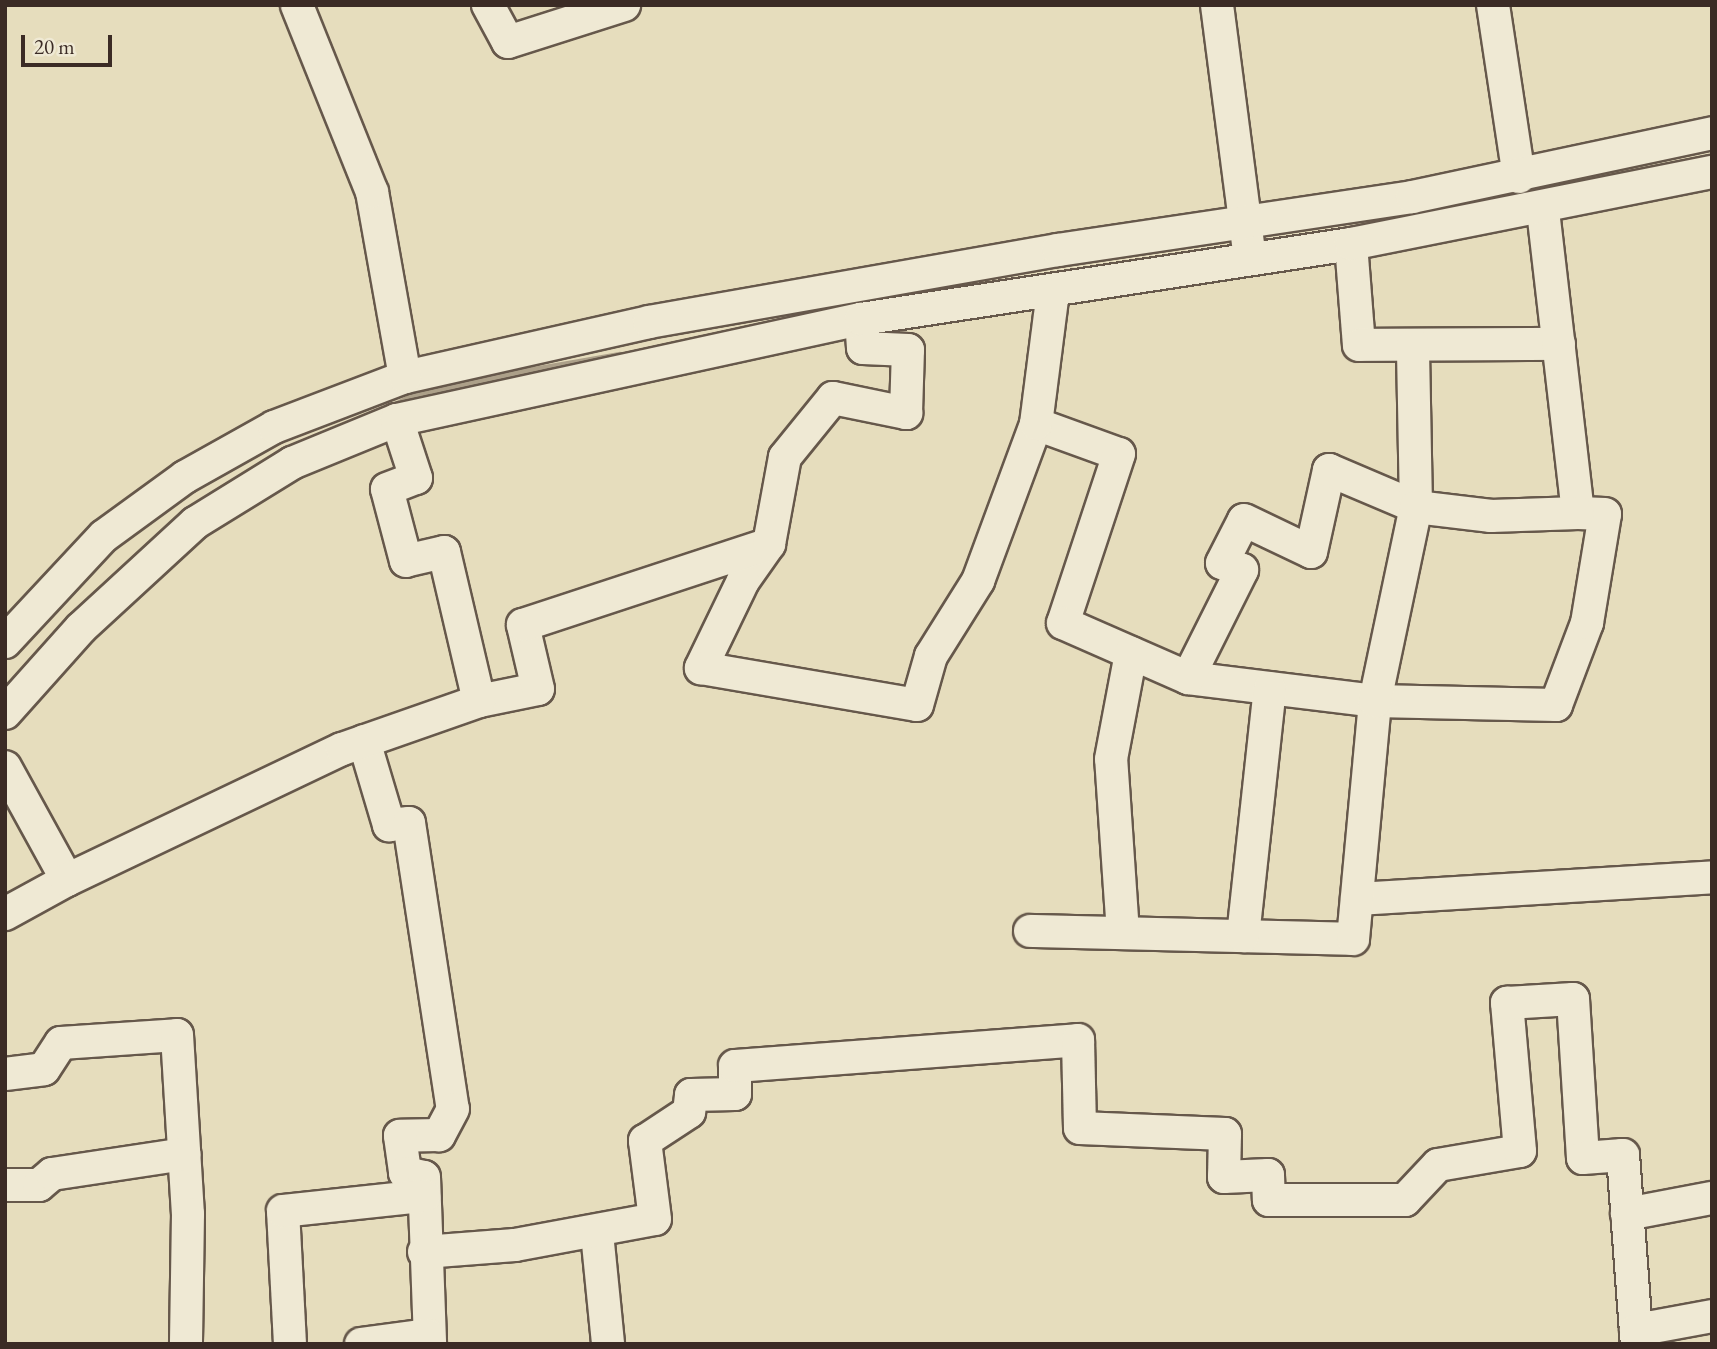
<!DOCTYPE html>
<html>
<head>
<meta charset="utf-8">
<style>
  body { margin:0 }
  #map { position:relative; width:1717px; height:1349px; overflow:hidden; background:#e6ddbd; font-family:"EB Garamond",serif }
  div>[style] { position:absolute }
  .stream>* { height:9px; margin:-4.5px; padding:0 4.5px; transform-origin:4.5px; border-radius:4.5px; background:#aca089 }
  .roads { filter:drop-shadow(2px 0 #66584b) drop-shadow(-2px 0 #66584b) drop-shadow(0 2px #66584b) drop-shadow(0 -2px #66584b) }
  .minor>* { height:32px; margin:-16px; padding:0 16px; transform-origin:16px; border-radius:16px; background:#efe9d4 }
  span { translate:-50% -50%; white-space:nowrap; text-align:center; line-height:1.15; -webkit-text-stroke:6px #efe9d4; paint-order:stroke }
  .frame { position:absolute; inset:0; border:7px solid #3b2b25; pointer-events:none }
  .scale { position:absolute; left:21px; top:35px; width:91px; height:32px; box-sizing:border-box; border:4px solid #3b2b25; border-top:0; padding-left:9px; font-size:21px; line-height:24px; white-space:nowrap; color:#3b2b25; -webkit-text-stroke:5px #efe9d4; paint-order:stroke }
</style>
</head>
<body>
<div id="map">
  <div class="stream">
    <div style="left:391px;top:408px;width:42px;rotate:-26.6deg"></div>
    <div style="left:429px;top:389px;width:193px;rotate:-9.9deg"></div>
  </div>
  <div class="roads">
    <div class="minor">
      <div style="left:488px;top:5px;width:42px;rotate:61.6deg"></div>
      <div style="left:508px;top:42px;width:122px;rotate:-17.7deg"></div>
      <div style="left:1217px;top:5px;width:240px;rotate:82.6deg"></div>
      <div style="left:1493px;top:5px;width:174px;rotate:81.4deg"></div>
      <div style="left:1351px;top:244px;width:101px;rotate:85.5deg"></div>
      <div style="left:1359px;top:345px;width:200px;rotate:-0.3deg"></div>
      <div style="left:405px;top:377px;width:250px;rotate:-12.7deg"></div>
      <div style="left:649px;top:322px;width:415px;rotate:-10deg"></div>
      <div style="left:1058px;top:250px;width:358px;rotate:-8.5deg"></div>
      <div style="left:1412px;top:197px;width:307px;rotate:-12deg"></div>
      <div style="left:1036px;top:424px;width:88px;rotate:19.9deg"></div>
      <div style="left:1119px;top:454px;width:178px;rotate:108.3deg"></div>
      <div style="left:1063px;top:623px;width:137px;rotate:23.7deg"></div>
      <div style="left:1188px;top:678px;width:188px;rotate:7deg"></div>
      <div style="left:1375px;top:701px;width:181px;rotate:1.3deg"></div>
      <div style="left:1556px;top:705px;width:88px;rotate:-69.3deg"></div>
      <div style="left:1587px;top:623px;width:110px;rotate:-80.6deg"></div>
      <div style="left:1605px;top:514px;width:27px;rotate:-178deg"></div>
      <div style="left:1578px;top:513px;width:306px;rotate:-96.6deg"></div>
      <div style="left:769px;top:544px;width:45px;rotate:125.1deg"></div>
      <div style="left:743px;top:581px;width:97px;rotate:115.8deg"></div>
      <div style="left:701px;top:668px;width:219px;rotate:9.7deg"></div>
      <div style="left:917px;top:705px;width:51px;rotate:-74.1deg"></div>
      <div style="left:931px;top:656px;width:89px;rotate:-57.9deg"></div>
      <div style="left:978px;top:581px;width:167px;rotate:-69.7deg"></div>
      <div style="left:1036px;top:424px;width:134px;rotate:-82.7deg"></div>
      <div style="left:5px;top:642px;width:145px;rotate:-47deg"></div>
      <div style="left:104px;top:536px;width:100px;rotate:-36.1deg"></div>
      <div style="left:185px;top:477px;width:102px;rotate:-29.3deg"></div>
      <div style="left:274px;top:427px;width:140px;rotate:-20.9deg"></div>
      <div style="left:405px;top:377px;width:188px;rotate:-100.1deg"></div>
      <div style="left:372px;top:192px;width:201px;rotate:-111.9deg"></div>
      <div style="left:1188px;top:678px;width:121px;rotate:-63.4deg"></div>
      <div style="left:1242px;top:570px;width:21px;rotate:-161deg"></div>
      <div style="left:1222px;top:563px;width:48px;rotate:-62.9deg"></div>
      <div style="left:1244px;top:520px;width:74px;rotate:25.5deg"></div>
      <div style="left:1311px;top:552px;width:84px;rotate:-77.6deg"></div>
      <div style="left:1329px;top:470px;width:95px;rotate:23deg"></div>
      <div style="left:1416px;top:507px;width:162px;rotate:-91.1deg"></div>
      <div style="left:479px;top:701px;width:60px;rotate:-11.5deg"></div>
      <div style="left:538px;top:689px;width:66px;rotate:-103.2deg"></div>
      <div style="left:523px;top:625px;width:259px;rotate:-18.2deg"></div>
      <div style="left:769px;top:544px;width:88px;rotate:-79.6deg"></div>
      <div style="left:785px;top:457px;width:76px;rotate:-50.9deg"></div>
      <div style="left:833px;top:398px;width:75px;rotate:11.6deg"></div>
      <div style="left:906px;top:413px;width:63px;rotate:-88.2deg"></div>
      <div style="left:908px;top:350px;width:45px;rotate:-177.5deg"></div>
      <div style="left:863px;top:348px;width:29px;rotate:-94deg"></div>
      <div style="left:5px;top:713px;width:114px;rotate:-48.2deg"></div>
      <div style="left:81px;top:628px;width:155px;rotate:-42.6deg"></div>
      <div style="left:195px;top:523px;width:114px;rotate:-31.7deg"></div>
      <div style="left:292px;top:463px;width:113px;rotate:-22.3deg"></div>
      <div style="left:397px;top:420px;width:475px;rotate:-12.3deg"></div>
      <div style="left:861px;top:319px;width:496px;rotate:-8.7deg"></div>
      <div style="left:1351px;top:244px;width:368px;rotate:-11.3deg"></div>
      <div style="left:364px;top:741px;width:88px;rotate:73.4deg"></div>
      <div style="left:389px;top:825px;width:20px;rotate:-6deg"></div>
      <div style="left:409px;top:823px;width:289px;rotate:81.3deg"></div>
      <div style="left:453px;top:1109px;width:30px;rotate:118deg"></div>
      <div style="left:439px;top:1135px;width:39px;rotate:179deg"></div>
      <div style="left:400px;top:1136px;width:37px;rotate:82deg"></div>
      <div style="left:405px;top:1173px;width:19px;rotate:12deg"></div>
      <div style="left:424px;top:1177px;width:167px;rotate:87.9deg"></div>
      <div style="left:5px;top:767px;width:129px;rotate:61.2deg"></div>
      <div style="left:67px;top:880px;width:71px;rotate:151.3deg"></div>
      <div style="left:67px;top:880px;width:305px;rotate:-25.5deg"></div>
      <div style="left:342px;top:749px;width:145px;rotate:-19.3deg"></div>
      <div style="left:479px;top:701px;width:153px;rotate:-103.2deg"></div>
      <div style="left:444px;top:552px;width:39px;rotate:167deg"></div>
      <div style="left:406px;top:561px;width:74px;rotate:-104.8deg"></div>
      <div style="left:387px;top:489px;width:31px;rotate:-21deg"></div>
      <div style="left:416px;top:478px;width:61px;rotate:-108.1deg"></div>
      <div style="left:1357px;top:899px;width:356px;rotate:-3.5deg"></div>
      <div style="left:1030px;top:931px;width:323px;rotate:1.4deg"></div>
      <div style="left:1353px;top:939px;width:239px;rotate:-84.7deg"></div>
      <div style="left:1375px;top:701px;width:198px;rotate:-78.1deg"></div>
      <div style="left:1416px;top:507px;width:76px;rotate:6.8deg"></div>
      <div style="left:1491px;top:516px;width:87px;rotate:-2deg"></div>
      <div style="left:1123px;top:933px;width:174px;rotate:-93.9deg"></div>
      <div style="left:1111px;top:759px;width:108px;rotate:-79.3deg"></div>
      <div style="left:1243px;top:936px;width:249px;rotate:-83.8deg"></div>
      <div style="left:5px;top:1074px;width:39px;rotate:-7deg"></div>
      <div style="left:44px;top:1069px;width:31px;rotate:-57deg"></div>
      <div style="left:61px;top:1043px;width:116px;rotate:-3.9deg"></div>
      <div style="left:177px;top:1035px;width:179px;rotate:86.5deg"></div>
      <div style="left:188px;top:1214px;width:130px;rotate:90.9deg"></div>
      <div style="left:5px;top:1185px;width:34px"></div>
      <div style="left:39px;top:1185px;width:17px;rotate:-40deg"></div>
      <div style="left:52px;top:1174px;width:134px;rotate:-8.6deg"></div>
      <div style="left:1627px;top:1214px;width:86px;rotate:-10.7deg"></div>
      <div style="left:597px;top:1233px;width:112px;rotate:84.3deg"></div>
      <div style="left:424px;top:1252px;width:91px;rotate:-4.4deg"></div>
      <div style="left:515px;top:1245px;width:142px;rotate:-10.5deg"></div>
      <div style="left:655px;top:1219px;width:79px;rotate:-97.3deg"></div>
      <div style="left:645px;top:1141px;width:53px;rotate:-33.4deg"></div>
      <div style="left:689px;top:1112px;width:17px;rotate:-83deg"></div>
      <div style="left:691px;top:1095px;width:44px;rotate:-1.3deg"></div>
      <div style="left:735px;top:1094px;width:28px;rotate:-90deg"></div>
      <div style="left:735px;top:1066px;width:344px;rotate:-4.3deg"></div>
      <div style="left:1078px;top:1040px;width:88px;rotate:88.7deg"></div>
      <div style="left:1080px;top:1128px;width:145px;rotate:2.4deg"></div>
      <div style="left:1225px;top:1134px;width:43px;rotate:91.3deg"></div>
      <div style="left:1224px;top:1177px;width:44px;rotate:-2.6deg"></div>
      <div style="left:1268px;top:1175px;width:25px;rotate:88deg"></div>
      <div style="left:1269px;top:1200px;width:136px"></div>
      <div style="left:1405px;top:1200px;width:48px;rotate:-46.7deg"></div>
      <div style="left:1438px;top:1165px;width:83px;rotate:-9.7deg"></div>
      <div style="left:1520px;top:1151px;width:149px;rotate:-95deg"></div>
      <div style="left:1507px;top:1003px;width:66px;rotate:-3.5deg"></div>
      <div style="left:1573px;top:999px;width:159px;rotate:86.4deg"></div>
      <div style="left:1583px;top:1158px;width:40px;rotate:-4.3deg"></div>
      <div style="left:1623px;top:1155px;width:190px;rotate:85.8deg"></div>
      <div style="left:1636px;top:1330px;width:77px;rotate:-10.4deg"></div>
      <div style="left:290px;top:1344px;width:133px;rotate:-93deg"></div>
      <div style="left:283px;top:1211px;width:142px;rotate:-6.1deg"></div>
      <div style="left:361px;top:1344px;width:68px;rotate:-7.7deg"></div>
    </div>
  </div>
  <div class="frame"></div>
  <div class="scale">20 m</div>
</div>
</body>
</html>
